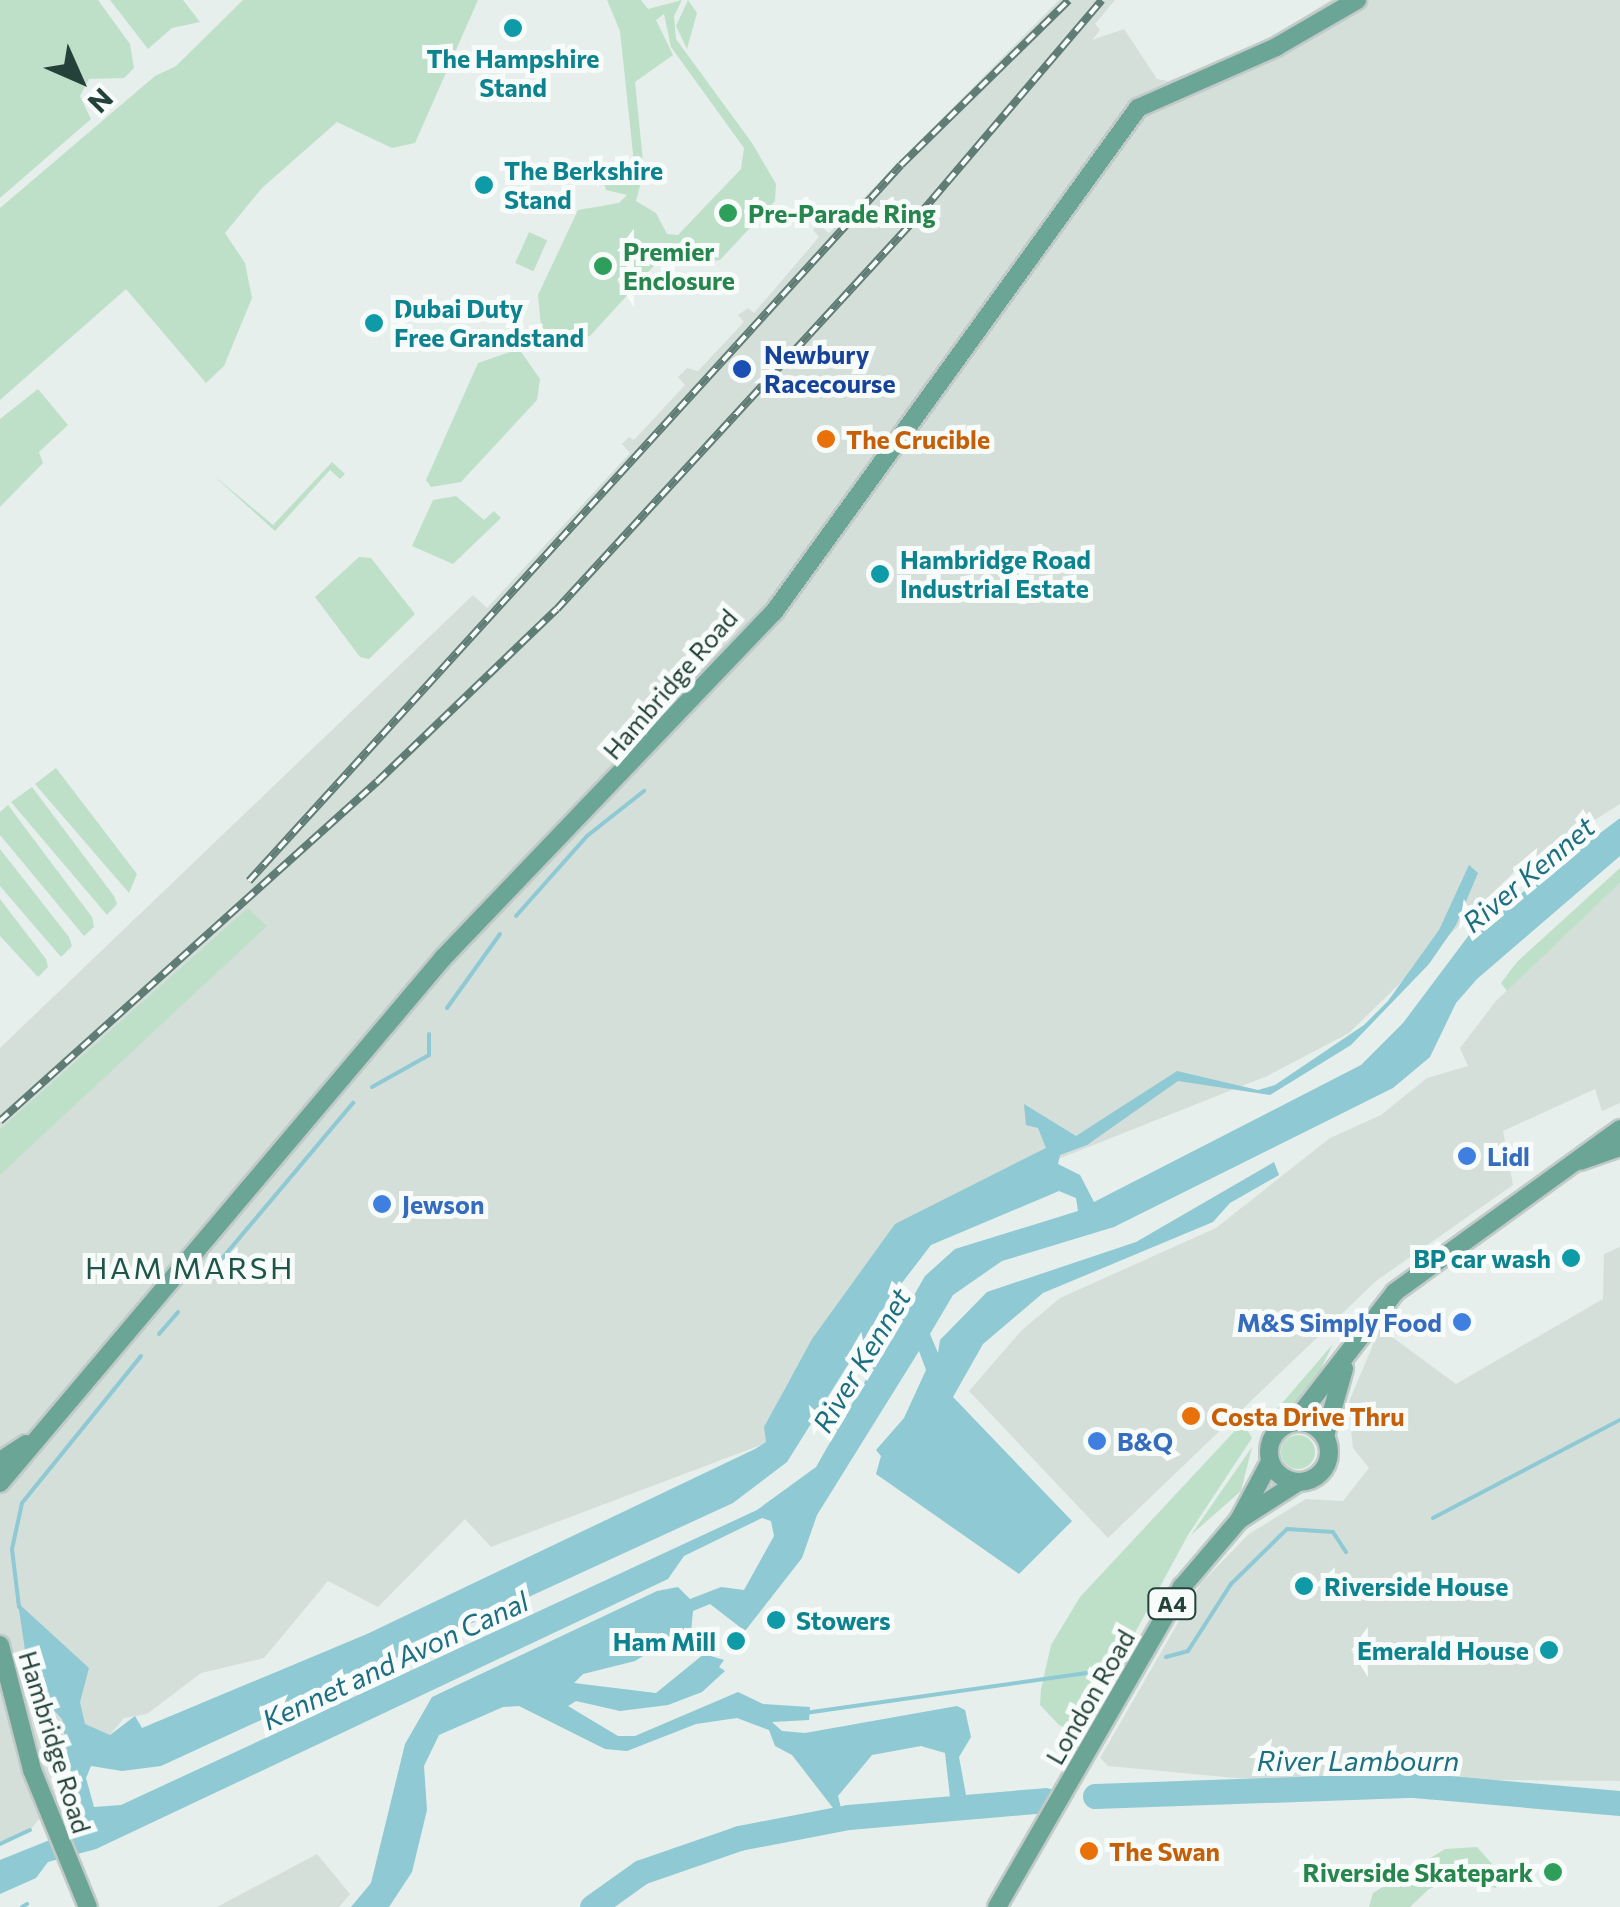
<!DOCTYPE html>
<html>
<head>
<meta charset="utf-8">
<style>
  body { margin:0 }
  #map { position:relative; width:1620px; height:1907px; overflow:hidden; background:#e6efeb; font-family:Commissioner,sans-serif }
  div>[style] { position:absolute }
  .built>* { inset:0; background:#d4dfda }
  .green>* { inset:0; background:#bfe0c8; transform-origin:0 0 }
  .round { border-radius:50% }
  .water>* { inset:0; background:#8ec9d4 }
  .stream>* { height:4px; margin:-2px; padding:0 2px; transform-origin:2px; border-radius:2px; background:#8ec9d4 }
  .river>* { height:25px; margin:-12.5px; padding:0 12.5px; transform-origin:12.5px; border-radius:12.5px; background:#8ec9d4 }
  .roads { filter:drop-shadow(2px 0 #c2cac8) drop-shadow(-2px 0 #c2cac8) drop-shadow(0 2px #c2cac8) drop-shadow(0 -2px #c2cac8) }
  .major>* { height:18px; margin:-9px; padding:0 9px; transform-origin:9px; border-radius:9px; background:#6aa596 }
  .major>.ring { margin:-9px; padding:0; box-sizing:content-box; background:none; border:18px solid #6aa596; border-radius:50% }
  .rail>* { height:8px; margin-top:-4px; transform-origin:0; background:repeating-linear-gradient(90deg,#f7fbf9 0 11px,#5f7d75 0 22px); box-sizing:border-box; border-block:2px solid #5f7d75 }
  .dots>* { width:28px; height:28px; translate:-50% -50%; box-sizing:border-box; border:5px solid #f7fbf9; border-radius:50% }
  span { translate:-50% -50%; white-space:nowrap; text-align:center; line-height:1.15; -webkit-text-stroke:10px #f7fbf9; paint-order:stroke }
  .shield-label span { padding:2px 8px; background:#f7fbf9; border:2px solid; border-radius:8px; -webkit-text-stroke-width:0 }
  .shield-label { font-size:22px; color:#24423a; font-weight:700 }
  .culture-label { font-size:25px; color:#0d838f; font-weight:700 }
  .left { translate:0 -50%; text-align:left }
  .right { translate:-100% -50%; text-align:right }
  .leisure-label { font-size:25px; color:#27864d; font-weight:700 }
  .transit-label { font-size:25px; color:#164399; font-weight:700 }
  .food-label { font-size:25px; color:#c56008; font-weight:700 }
  .street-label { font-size:25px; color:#24423a }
  .shop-label { font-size:25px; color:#366cbe; font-weight:700 }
  .water-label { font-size:28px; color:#1c6f80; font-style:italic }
  .quarter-label { font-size:30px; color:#1f5548; letter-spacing:2.5px }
  .north { position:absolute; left:30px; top:30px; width:100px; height:100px; -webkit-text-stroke:8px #f7fbf9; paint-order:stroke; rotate:135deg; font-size:28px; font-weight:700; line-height:40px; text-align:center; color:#24423a }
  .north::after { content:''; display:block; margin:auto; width:35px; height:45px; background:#24423a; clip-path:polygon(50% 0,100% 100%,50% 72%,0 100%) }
</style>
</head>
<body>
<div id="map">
  <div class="built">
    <div style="clip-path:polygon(1059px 0,1115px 0,1095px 24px,1100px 30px,1092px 40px,1124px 29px,1157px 79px,1168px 81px,1260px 44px,1331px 0,1620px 0,1620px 804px,1516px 870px,1349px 1033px,1267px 1076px,895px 1224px,788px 1382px,765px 1427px,766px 1443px,491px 1547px,465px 1519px,378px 1607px,328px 1581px,264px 1658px,201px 1673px,147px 1714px,124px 1718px,30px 1830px,0 1844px,0 1048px,473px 595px,487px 608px,630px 453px,622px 444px,629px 437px,634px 440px,685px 385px,678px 377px,687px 368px,698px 371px,744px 322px,738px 315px,748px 308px,754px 313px,819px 237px,813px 230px,818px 224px,829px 233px)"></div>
    <div style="clip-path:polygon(1620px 883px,1620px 1103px,1602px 1111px,1595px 1089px,1503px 1131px,1513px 1185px,1376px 1281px,1108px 1538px,969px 1391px,1022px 1330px,1060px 1298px,1216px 1228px,1330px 1138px,1381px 1115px,1427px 1078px,1468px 1066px,1460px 1048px,1496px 1001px)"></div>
    <div style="clip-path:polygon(1620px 1247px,1620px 1781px,1236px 1778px,1108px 1766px,1100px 1758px,1201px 1583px,1249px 1534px,1306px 1499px,1343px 1501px,1369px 1468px,1353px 1448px,1348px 1404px,1380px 1328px,1456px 1384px,1603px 1299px,1604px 1254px)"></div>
    <div style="clip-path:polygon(317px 1854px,350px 1894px,339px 1907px,217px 1907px)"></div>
  </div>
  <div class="green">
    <div style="clip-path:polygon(0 0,98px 0,130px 44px,134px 68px,124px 78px,89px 79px,80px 96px,91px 119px,0 198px)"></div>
    <div style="clip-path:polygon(110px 0,183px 0,200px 22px,172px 28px,148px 49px)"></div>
    <div style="clip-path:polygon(243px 0,478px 0,415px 143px,392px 148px,337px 122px,262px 188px,225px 233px,245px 263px,252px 298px,224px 366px,206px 383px,126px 289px,0 400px,0 208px,155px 76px,176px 66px)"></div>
    <div style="clip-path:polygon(evenodd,607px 0,641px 0,648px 9px,682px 0,674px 16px,676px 39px,752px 143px,776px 184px,775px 201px,720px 260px,703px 262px,684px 245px,672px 246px,590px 336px,565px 342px,541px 327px,538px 295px,578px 210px,619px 203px,627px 195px,606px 190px,601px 175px,634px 163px,620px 31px,607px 0,664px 14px,671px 47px,744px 148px,741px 169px,678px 235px,667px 234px,656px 213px,636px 201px,644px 171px,635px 82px,673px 55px,656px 20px,664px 14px)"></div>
    <div style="clip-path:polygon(688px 0,697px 13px,687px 49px,676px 26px)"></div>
    <div style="left:529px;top:232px;width:20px;height:34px;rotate:24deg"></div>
    <div style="clip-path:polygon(519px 349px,540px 379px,537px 400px,461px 482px,431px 487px,426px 480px,478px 363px)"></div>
    <div style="clip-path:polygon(38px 389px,68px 425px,39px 452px,43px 463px,0 507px,0 419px)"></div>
    <div style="clip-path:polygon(332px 462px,345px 474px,340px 479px,330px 470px,275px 531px,212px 474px,273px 525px)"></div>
    <div style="clip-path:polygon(456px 496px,484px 520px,494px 511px,501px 518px,453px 564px,412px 546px,433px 500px)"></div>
    <div style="clip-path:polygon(359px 557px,371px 558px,415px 614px,369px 659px,360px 657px,315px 597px)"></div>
    <div style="clip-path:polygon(56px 768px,137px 874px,129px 893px,35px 784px)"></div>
    <div style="clip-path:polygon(32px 787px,114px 896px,117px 904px,107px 915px,11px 802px)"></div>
    <div style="clip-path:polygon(8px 805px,92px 917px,94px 927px,84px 936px,0 835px,0 812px)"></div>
    <div style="clip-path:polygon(0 849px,69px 937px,72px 946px,61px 957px,0 886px)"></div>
    <div style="clip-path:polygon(1620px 868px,1620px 883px,1507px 991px,1501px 983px,1517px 962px)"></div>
    <div style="clip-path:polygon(0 899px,46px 959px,48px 967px,38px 977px,0 936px)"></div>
    <div style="clip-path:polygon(248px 908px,267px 926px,0 1175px,0 1129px)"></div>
    <div style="clip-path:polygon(1333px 1344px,1309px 1393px,1296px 1405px,1277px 1409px)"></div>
    <div style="clip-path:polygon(1243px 1422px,1252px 1438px,1188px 1535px,1079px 1736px,1059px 1725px,1040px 1705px,1041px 1689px,1051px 1645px,1080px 1597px)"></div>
    <div class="round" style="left:1281px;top:1435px;width:34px;height:34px"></div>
    <div style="clip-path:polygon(1252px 1447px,1241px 1491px,1191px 1535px)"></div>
    <div style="clip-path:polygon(1477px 1847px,1500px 1873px,1496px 1888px,1454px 1880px,1429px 1889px,1410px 1907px,1369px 1907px,1373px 1893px,1445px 1849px)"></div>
  </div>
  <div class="water">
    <div style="clip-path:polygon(evenodd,1620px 818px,1620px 856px,1477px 979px,1456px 1003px,1430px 1057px,1393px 1088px,1114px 1227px,1002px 1261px,953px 1295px,930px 1334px,938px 1353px,940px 1340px,987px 1292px,1136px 1242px,1274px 1162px,1279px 1175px,1230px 1203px,1213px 1222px,1043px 1293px,983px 1344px,953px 1397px,1072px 1521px,1019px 1574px,876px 1474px,881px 1456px,876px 1450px,904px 1418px,926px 1370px,919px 1351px,817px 1515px,802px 1558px,745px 1631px,710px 1604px,693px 1611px,691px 1632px,668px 1646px,664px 1643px,635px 1661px,583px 1674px,574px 1683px,656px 1693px,704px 1654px,724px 1660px,719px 1667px,725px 1671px,702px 1692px,668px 1705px,620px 1711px,576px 1701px,568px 1706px,618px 1736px,635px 1736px,738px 1692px,763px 1704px,810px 1707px,809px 1720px,772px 1722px,782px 1731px,805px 1733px,957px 1706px,965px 1710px,971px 1737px,959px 1757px,966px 1795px,950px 1797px,945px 1753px,921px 1746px,872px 1755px,838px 1796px,841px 1808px,833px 1808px,792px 1755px,775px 1746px,769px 1730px,737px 1718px,696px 1724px,627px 1751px,605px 1749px,519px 1706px,503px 1707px,439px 1735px,424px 1766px,427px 1810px,412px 1872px,389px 1907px,351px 1907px,371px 1883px,405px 1744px,432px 1697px,657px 1591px,678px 1587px,690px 1599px,721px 1587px,744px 1590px,774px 1536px,771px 1521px,762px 1518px,684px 1556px,668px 1579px,96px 1849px,48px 1862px,36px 1878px,0 1894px,0 1860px,72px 1831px,77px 1821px,76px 1798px,62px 1777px,69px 1765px,62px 1719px,30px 1684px,18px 1603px,89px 1668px,80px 1702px,85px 1724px,110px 1735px,135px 1716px,142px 1728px,367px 1634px,755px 1449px,766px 1442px,764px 1427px,812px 1339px,895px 1224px,1046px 1148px,1038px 1128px,1026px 1125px,1024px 1104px,1076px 1136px,1177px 1071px,1258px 1090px,1275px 1085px,1364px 1025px,1388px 1001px,1439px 930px,1469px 865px,1478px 873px,1456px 925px,1429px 964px,1351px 1045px,1270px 1095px,1178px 1081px,1087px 1145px,1060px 1155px,1058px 1164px,1080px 1175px,1094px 1202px,1361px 1065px,1403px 1023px,1472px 931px,1620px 818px,1059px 1191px,1076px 1198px,1078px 1211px,955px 1249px,925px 1276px,816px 1467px,757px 1510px,121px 1805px,94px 1807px,86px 1778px,91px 1766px,122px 1771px,161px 1766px,733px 1503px,787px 1462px,888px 1301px,931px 1245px,1059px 1191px)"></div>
  </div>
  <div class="stream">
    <div style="left:516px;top:916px;width:107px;rotate:-48.4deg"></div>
    <div style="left:587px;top:836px;width:73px;rotate:-38.3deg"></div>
    <div style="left:447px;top:1008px;width:91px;rotate:-54.4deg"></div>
    <div style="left:372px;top:1087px;width:65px;rotate:-29.3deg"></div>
    <div style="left:429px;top:1055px;width:21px;rotate:-90deg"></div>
    <div style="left:209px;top:1274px;width:224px;rotate:-49.9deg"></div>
    <div style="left:159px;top:1334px;width:29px;rotate:-49deg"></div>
    <div style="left:1433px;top:1518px;width:211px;rotate:-27.7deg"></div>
    <div style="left:19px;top:1607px;width:58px;rotate:-96.9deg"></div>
    <div style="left:12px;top:1549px;width:47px;rotate:-77.7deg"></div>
    <div style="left:22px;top:1503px;width:189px;rotate:-51deg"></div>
    <div style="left:1166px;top:1657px;width:23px;rotate:-15deg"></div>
    <div style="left:1188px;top:1651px;width:80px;rotate:-57.3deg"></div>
    <div style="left:1231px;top:1584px;width:78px;rotate:-44.5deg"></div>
    <div style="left:1287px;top:1529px;width:46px;rotate:3.7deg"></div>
    <div style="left:1333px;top:1532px;width:24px;rotate:57deg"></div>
    <div style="left:805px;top:1713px;width:304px;rotate:-8.1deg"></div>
    <div style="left:0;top:1844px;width:33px;rotate:-25deg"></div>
    <div style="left:22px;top:1907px;width:6px;rotate:-31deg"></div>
  </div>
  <div class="river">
    <div style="left:1095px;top:1796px;width:319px;rotate:-2deg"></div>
    <div style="left:1414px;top:1785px;width:207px;rotate:5deg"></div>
    <div style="left:592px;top:1907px;width:60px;rotate:-35.5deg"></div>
    <div style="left:641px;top:1872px;width:104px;rotate:-19.1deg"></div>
    <div style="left:739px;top:1838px;width:111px;rotate:-10.9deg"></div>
    <div style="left:848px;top:1817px;width:198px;rotate:-4.9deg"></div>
  </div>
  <div class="roads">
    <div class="major">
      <div style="left:1580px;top:1161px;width:42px;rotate:-19.3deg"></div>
      <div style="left:1295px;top:1421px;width:163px;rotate:-52.2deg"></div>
      <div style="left:1395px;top:1292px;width:278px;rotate:-35.9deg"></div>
      <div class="ring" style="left:1269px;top:1422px;width:42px;height:42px"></div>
      <div style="left:1325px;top:1436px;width:70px;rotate:-74.2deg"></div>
      <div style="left:0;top:1461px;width:31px;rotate:-33deg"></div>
      <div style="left:0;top:1483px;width:687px;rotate:-49.84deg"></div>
      <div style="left:443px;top:958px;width:479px;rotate:-46.3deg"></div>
      <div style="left:774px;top:612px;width:622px;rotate:-54.16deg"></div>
      <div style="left:1138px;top:108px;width:151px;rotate:-23.8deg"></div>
      <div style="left:1276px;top:47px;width:94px;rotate:-30.1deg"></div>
      <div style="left:1239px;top:1520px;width:70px;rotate:-32.8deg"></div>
      <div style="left:0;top:1645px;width:129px;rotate:75.6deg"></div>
      <div style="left:32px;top:1770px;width:148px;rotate:67.8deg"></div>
      <div style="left:997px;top:1907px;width:370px;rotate:-60deg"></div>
      <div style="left:1182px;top:1587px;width:88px;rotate:-49.6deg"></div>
      <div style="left:1239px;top:1520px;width:66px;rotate:-61.9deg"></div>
    </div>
  </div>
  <div class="rail">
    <div style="left:249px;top:881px;width:968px;rotate:-47.68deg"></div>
    <div style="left:901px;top:165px;width:235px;rotate:-44.5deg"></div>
    <div style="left:0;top:1121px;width:508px;rotate:-41.97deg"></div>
    <div style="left:378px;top:781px;width:248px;rotate:-43.9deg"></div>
    <div style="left:557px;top:609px;width:535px;rotate:-47.42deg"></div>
    <div style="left:919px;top:215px;width:282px;rotate:-49.6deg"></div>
  </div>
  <div class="dots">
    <div style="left:513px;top:28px;background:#0f9aa8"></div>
    <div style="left:484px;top:185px;background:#0f9aa8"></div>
    <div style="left:728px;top:213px;background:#2e9e5b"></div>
    <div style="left:603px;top:266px;background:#2e9e5b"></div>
    <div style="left:374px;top:323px;background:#0f9aa8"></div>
    <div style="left:742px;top:369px;background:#1a4fb4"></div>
    <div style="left:826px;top:439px;background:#e8710a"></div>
    <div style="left:880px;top:574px;background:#0f9aa8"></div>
    <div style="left:1467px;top:1156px;background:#3f7fe0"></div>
    <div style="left:382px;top:1204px;background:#3f7fe0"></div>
    <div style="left:1571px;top:1258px;background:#0f9aa8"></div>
    <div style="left:1462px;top:1322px;background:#3f7fe0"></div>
    <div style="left:1191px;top:1416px;background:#e8710a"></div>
    <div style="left:1097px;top:1441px;background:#3f7fe0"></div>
    <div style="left:1304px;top:1586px;background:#0f9aa8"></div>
    <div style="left:776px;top:1620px;background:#0f9aa8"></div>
    <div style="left:736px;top:1641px;background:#0f9aa8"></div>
    <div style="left:1549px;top:1650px;background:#0f9aa8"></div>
    <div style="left:1089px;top:1851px;background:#e8710a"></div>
    <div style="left:1553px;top:1872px;background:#2e9e5b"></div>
  </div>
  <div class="shield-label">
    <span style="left:1172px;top:1604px">A4</span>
  </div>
  <div class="culture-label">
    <span style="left:513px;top:73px">The Hampshire<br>Stand</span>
    <span class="left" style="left:504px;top:185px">The Berkshire<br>Stand</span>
    <span class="left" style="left:394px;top:323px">Dubai Duty<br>Free Grandstand</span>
    <span class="left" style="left:900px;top:574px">Hambridge Road<br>Industrial Estate</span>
    <span class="right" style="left:1551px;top:1258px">BP car wash</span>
    <span class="left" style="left:1324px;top:1586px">Riverside House</span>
    <span class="left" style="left:796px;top:1620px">Stowers</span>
    <span class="right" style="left:716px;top:1641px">Ham Mill</span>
    <span class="right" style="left:1529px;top:1650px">Emerald House</span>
  </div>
  <div class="leisure-label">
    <span class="left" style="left:748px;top:213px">Pre-Parade Ring</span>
    <span class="left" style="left:623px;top:266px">Premier<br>Enclosure</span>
    <span class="right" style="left:1533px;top:1872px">Riverside Skatepark</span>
  </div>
  <div class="transit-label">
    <span class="left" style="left:764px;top:369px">Newbury<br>Racecourse</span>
  </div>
  <div class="food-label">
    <span class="left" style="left:846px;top:439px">The Crucible</span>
    <span class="left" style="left:1211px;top:1416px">Costa Drive Thru</span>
    <span class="left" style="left:1109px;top:1851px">The Swan</span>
  </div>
  <div class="street-label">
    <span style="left:670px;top:684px;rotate:-49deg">Hambridge Road</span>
    <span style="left:1090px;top:1697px;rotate:-60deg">London Road</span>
    <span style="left:55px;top:1742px;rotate:73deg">Hambridge Road</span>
  </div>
  <div class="shop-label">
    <span class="left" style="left:1487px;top:1156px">Lidl</span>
    <span class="left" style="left:402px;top:1204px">Jewson</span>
    <span class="right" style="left:1442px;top:1322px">M&amp;S Simply Food</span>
    <span class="left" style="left:1117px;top:1441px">B&amp;Q</span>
  </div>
  <div class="water-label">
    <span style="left:1528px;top:874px;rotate:-40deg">River Kennet</span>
    <span style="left:861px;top:1360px;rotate:-59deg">River Kennet</span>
    <span style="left:395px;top:1660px;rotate:-25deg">Kennet and Avon Canal</span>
    <span style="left:1358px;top:1760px">River Lambourn</span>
  </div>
  <div class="quarter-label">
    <span style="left:190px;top:1267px">HAM MARSH</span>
  </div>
  <div class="north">N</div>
</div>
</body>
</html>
